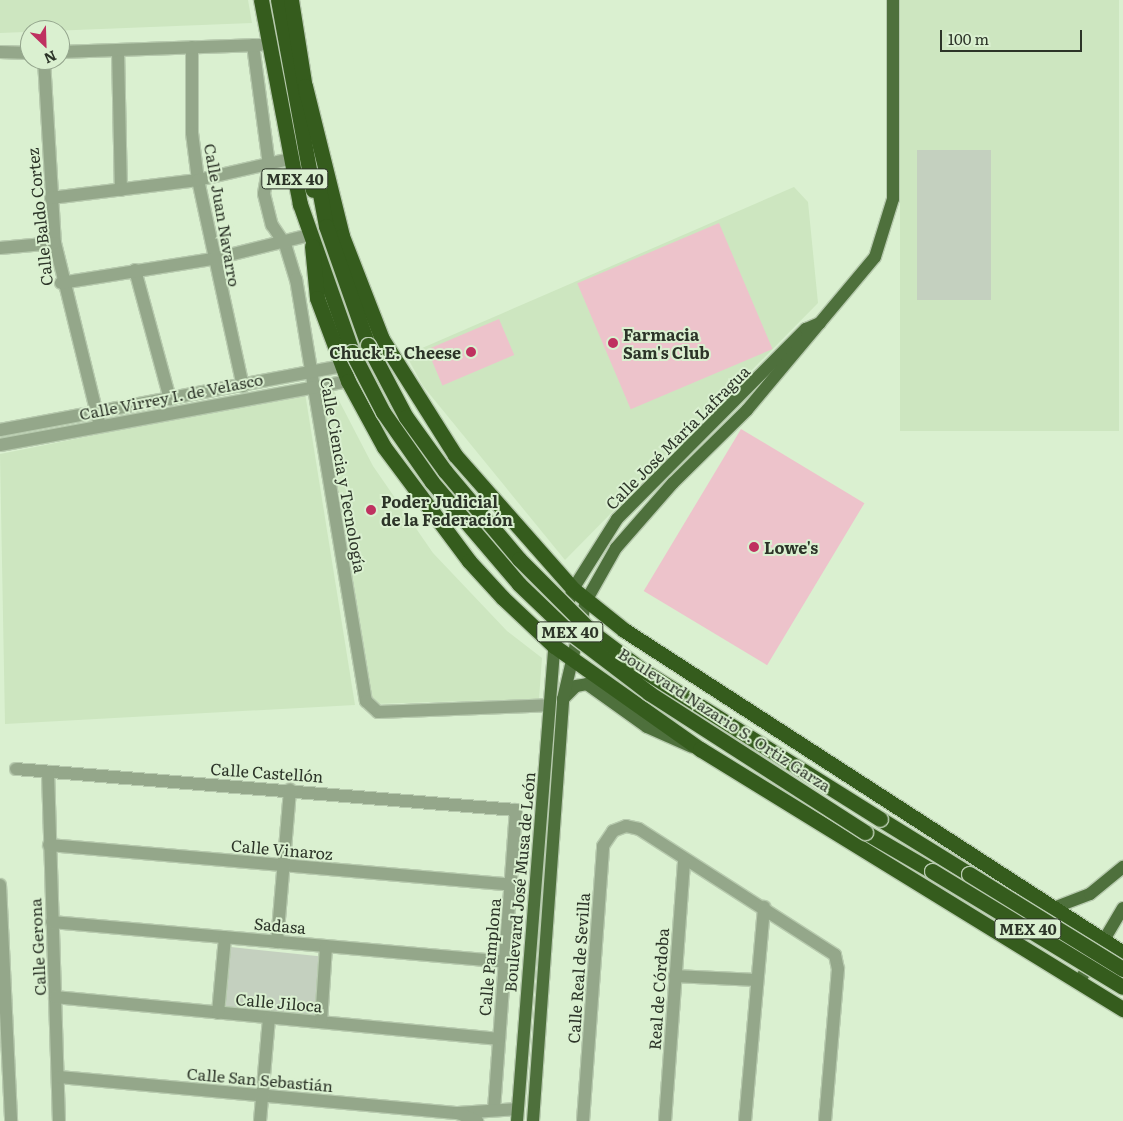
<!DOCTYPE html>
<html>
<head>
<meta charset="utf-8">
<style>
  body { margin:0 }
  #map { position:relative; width:1123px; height:1121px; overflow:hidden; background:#daf0d0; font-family:Literata,serif }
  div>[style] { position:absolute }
  .built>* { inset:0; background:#cde6c0; transform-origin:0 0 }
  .green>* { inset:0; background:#c4d0bf; transform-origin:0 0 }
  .building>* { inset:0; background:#edc3cb; transform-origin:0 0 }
  .roads { filter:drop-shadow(1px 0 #b7caae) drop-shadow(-1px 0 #b7caae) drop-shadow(0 1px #b7caae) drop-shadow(0 -1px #b7caae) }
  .minor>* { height:12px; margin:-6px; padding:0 6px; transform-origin:6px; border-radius:6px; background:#94a78a }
  .major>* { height:12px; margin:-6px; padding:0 6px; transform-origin:6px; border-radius:6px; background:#4e703c }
  .highway>* { height:15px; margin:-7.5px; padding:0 7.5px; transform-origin:7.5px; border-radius:7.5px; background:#355c1d }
  .bridges { filter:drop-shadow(1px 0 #b7caae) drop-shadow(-1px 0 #b7caae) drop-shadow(0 1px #b7caae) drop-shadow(0 -1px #b7caae) }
  .highway-bridge>* { height:15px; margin:-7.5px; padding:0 7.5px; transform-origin:7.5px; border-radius:7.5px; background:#355c1d }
  .dots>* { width:14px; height:14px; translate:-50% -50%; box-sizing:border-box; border:2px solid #daf0d0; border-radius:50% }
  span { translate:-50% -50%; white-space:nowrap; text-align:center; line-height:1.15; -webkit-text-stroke:4px #daf0d0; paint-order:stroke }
  .shield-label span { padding:1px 4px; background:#daf0d0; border:1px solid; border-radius:4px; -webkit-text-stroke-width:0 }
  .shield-label { font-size:15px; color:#2c3428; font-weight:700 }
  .street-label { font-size:16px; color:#2c3428 }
  .poi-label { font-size:16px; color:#2c3428; font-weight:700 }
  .left { translate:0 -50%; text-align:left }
  .right { translate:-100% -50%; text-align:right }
  .north { position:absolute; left:20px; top:20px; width:50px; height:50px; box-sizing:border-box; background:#daf0d0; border:1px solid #94a58d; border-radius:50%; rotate:156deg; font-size:14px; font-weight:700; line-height:20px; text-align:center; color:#2c3428 }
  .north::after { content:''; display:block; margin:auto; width:18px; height:22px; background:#bf3160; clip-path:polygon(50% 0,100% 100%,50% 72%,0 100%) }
  .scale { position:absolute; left:940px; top:30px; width:142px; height:22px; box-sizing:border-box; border:2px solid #2c3428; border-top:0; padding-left:6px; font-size:15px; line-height:18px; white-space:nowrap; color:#2c3428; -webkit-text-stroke:4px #daf0d0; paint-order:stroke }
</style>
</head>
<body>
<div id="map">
  <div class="built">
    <div style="clip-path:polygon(0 0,248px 0,252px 23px,0 33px)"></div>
    <div style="left:900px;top:0;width:219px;height:431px"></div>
    <div style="clip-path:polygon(794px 187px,808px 202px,818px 303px,565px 560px,423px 386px,406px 355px)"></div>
    <div style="clip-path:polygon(333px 389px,373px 466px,433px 553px,507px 631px,542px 658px,539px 699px,372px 704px,320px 393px)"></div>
    <div style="clip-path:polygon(305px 393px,355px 705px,5px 724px,0 454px)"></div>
  </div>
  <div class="green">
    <div style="left:917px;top:150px;width:74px;height:150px"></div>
    <div style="left:231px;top:947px;width:91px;height:62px;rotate:6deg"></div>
  </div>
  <div class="building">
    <div style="left:719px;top:223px;width:137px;height:154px;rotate:67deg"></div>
    <div style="left:499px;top:319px;width:39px;height:78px;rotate:67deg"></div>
    <div style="left:741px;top:429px;width:144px;height:189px;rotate:31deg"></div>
  </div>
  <div class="roads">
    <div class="minor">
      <div style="left:253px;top:45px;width:121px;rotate:82.4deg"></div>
      <div style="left:269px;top:165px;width:29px;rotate:100deg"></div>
      <div style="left:264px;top:194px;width:32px;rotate:76deg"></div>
      <div style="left:272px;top:225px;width:23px;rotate:56deg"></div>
      <div style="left:285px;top:244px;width:37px;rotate:73deg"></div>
      <div style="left:296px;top:279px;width:428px;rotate:80.6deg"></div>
      <div style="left:366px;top:701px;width:16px;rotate:43deg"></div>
      <div style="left:378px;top:712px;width:171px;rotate:-2.3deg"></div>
      <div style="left:192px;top:47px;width:86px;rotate:90deg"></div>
      <div style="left:192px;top:133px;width:47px;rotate:82.7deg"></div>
      <div style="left:198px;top:180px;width:211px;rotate:77.7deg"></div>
      <div style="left:118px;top:50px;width:140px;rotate:88.8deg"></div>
      <div style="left:0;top:52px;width:30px;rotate:2deg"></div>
      <div style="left:60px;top:52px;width:200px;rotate:-2deg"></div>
      <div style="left:44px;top:60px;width:183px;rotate:86.6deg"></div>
      <div style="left:55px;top:243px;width:188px;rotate:76.2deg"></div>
      <div style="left:51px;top:198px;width:148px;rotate:-7deg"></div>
      <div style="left:198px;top:180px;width:94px;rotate:-12.9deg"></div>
      <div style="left:0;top:248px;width:55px;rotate:-5.2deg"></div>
      <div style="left:135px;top:270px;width:134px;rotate:74.8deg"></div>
      <div style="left:61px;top:283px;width:154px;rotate:-9deg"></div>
      <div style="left:213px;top:259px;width:99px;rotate:-14deg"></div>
      <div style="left:0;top:430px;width:348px;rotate:-10.6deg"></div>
      <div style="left:0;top:445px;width:354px;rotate:-10.4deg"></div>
      <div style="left:16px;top:769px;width:502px;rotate:4.69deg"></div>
      <div style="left:516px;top:810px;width:299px;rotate:94.2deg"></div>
      <div style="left:48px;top:772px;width:349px;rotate:88.2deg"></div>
      <div style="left:49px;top:845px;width:465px;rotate:4.9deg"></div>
      <div style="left:0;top:885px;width:236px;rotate:87.3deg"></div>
      <div style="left:52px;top:922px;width:455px;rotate:5deg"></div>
      <div style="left:277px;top:942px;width:153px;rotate:-85.1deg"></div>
      <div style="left:675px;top:976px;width:81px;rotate:2.8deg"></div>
      <div style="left:55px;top:997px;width:446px;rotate:5.4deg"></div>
      <div style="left:218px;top:1013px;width:76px;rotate:-84.7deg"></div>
      <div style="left:321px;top:1022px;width:76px;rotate:-86.2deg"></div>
      <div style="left:59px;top:1077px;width:401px;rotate:5.2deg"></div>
      <div style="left:458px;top:1113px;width:60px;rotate:-3.8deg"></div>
      <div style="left:458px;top:1113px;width:21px;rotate:23deg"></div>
      <div style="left:260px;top:1121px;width:103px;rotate:-85deg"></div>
      <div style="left:583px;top:1121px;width:276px;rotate:-85.8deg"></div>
      <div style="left:603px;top:846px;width:18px;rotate:-56deg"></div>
      <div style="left:613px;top:831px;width:14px;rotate:-21deg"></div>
      <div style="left:626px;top:826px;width:13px;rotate:13deg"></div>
      <div style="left:639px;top:829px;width:233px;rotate:32.7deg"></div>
      <div style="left:835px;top:955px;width:14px;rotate:78deg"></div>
      <div style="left:838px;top:969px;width:153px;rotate:94.9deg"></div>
      <div style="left:665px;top:1121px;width:262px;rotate:-85.8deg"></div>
      <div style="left:745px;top:1121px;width:215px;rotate:-84.9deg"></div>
    </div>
    <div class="major">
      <div style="left:563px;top:699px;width:18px;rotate:-45deg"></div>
      <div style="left:576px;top:686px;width:11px;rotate:-10deg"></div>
      <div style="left:587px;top:684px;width:74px;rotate:35.6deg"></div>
      <div style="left:647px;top:727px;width:49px;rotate:24deg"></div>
      <div style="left:1056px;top:907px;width:36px;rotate:-21deg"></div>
      <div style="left:1090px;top:894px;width:43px;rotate:-39.3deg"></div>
      <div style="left:1079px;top:982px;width:86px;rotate:-59.3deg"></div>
      <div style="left:517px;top:1121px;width:476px;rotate:-85.5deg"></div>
      <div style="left:554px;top:646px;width:60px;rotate:-71.6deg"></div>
      <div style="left:573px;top:589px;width:83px;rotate:-57.8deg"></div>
      <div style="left:617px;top:519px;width:268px;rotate:-45.2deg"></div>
      <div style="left:806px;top:329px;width:15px;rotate:-23deg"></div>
      <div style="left:533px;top:1121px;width:423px;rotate:-85.9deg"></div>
      <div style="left:563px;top:699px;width:101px;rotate:-76.8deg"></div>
      <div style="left:586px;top:601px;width:61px;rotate:-60.5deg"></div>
      <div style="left:616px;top:548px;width:86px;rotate:-48.8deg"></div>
      <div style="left:673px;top:483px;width:104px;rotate:-44.6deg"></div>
      <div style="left:747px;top:410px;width:199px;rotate:-50.1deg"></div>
      <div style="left:875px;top:257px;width:61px;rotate:-72.8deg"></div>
      <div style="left:893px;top:199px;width:199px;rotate:-90deg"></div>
    </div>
    <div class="highway">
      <div style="left:261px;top:0;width:208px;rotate:79.2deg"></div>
      <div style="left:300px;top:204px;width:157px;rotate:70.6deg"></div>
      <div style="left:278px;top:0;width:193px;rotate:79.6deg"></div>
      <div style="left:291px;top:0;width:96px;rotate:81deg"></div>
      <div style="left:305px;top:86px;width:154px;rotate:76.1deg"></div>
      <div style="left:342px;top:236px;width:110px;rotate:68.8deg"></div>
      <div style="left:382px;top:339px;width:137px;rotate:57.8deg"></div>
      <div style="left:455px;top:455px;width:179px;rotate:48.6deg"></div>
      <div style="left:573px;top:589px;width:65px;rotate:38.8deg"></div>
      <div style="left:624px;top:630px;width:594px;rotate:32.91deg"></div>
      <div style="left:317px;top:178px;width:49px;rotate:79.4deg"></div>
      <div style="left:326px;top:226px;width:126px;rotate:70.6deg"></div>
      <div style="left:312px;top:246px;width:52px;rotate:84.5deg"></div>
      <div style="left:317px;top:298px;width:89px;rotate:69.5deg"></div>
      <div style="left:348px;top:381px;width:75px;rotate:61.4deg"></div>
      <div style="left:384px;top:447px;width:142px;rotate:53.3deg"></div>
      <div style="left:469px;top:561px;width:50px;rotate:47.4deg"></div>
      <div style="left:503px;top:598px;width:70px;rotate:43.3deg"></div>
      <div style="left:554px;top:646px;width:179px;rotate:35.2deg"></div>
      <div style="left:700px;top:749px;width:497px;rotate:31.6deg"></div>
      <div style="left:880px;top:819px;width:105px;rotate:31.7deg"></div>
      <div style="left:865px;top:832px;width:78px;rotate:30.2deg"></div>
    </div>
  </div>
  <div class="bridges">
    <div class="highway-bridge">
      <div style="left:368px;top:345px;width:81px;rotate:62.2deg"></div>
      <div style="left:406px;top:417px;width:67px;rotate:54.2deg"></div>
      <div style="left:445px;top:471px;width:115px;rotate:49.9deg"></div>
      <div style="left:519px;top:559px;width:105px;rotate:45deg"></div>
      <div style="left:593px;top:633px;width:60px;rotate:36.9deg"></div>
      <div style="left:641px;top:669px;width:282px;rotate:32.1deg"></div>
      <div style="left:352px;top:352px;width:68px;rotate:62.7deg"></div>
      <div style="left:383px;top:412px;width:85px;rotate:55deg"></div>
      <div style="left:432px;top:482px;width:134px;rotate:49.5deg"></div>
      <div style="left:519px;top:584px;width:68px;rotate:43.8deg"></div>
      <div style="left:568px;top:631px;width:102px;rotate:37.4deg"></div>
      <div style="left:649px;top:693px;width:257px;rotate:32.8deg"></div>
      <div style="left:932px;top:871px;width:223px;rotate:31.3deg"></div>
      <div style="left:969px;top:874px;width:181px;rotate:31.7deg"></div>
    </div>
  </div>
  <div class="dots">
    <div style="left:613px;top:343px;background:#bf3160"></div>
    <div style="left:471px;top:352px;background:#bf3160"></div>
    <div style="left:371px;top:510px;background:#bf3160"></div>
    <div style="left:754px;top:547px;background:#bf3160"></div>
  </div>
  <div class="shield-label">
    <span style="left:295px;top:179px">MEX 40</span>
    <span style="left:570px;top:632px">MEX 40</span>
    <span style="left:1028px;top:929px">MEX 40</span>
  </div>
  <div class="street-label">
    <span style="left:223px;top:215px;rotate:80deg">Calle Juan Navarro</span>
    <span style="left:39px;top:217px;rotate:-96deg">Calle Baldo Cortez</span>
    <span style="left:171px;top:396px;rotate:-11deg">Calle Virrey I. de Velasco</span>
    <span style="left:677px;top:437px;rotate:-45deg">Calle José María Lafragua</span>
    <span style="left:344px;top:475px;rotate:80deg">Calle Ciencia y Tecnología</span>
    <span style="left:725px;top:719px;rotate:33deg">Boulevard Nazario S. Ortiz Garza</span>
    <span style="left:267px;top:772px;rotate:4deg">Calle Castellón</span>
    <span style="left:282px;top:849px;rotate:5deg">Calle Vinaroz</span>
    <span style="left:519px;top:882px;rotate:-85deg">Boulevard José Musa de León</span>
    <span style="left:280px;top:925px;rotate:5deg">Sadasa</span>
    <span style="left:37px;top:947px;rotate:-93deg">Calle Gerona</span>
    <span style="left:489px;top:957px;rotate:-85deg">Calle Pamplona</span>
    <span style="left:578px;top:968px;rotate:-86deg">Calle Real de Sevilla</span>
    <span style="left:658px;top:989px;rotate:-86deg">Real de Córdoba</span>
    <span style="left:279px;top:1002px;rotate:5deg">Calle Jiloca</span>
    <span style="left:260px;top:1079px;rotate:5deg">Calle San Sebastián</span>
  </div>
  <div class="poi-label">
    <span class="left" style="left:623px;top:343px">Farmacia<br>Sam's Club</span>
    <span class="right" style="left:461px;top:352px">Chuck E. Cheese</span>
    <span class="left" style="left:381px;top:510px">Poder Judicial<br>de la Federación</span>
    <span class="left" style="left:764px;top:547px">Lowe's</span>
  </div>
  <div class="north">N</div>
  <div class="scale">100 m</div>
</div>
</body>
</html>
